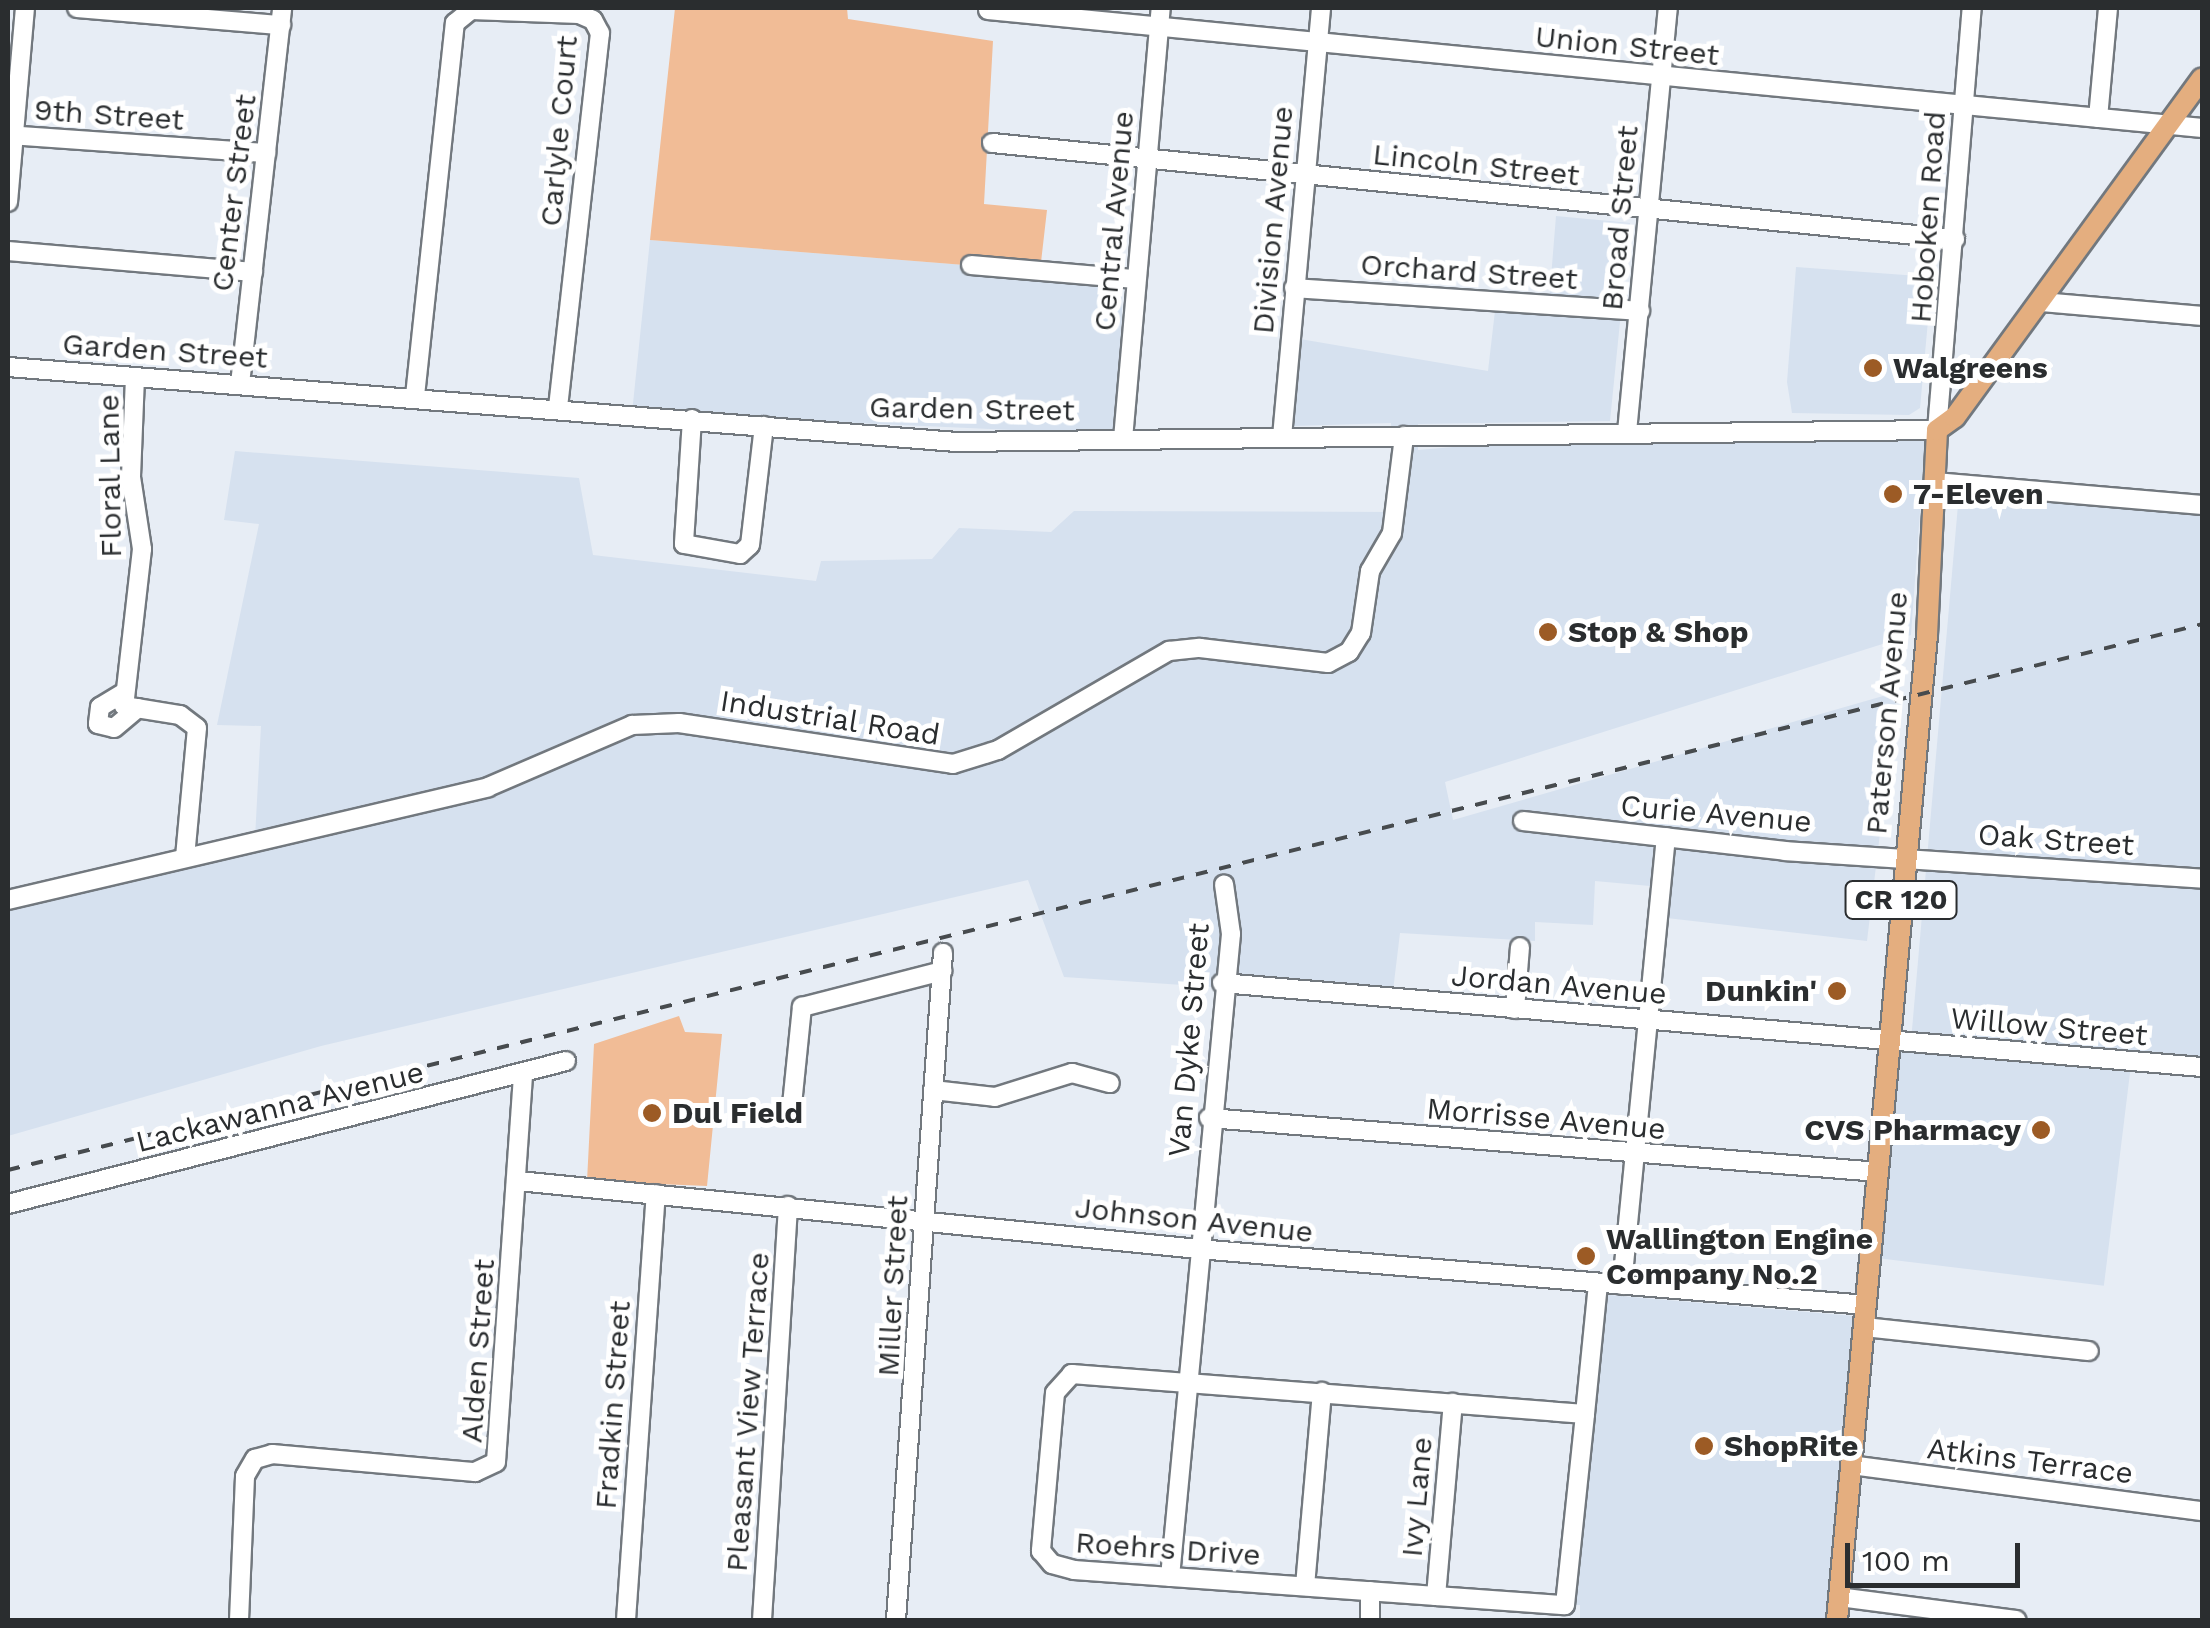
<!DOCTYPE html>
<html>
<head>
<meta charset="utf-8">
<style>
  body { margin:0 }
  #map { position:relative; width:2210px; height:1628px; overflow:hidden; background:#e7edf5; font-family:"Work Sans",sans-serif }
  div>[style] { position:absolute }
  .built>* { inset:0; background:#d6e1ef; transform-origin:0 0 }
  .green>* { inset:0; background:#f1bc96 }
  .roads { filter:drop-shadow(2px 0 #72787e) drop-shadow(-2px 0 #72787e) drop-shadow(0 2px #72787e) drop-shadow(0 -2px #72787e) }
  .minor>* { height:18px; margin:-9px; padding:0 9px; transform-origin:9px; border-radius:9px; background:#fff }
  .major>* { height:20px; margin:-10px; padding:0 10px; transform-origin:10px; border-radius:10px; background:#e4ae7f }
  .rail>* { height:4px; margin-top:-2px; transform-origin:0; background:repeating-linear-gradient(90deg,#474b4e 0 12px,transparent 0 24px) }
  .dots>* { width:28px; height:28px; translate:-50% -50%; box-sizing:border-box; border:5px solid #fff; border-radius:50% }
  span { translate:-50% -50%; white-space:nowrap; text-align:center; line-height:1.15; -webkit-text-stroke:10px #fff; paint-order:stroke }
  .shield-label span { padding:2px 8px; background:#fff; border:2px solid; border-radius:8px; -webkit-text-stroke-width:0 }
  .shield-label { font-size:28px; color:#2a2d2f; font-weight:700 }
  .street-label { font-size:30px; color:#2a2d2f }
  .poi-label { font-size:30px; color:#2a2d2f; font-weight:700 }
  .left { translate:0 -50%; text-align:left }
  .right { translate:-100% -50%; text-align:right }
  .frame { position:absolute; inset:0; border:10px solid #2a2d2f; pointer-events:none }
  .scale { position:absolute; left:1845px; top:1543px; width:175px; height:45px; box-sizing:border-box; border:5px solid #2a2d2f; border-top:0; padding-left:12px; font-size:30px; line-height:35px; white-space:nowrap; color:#2a2d2f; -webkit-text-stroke:8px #fff; paint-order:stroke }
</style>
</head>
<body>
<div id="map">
  <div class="built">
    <div style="clip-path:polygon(1556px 216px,1630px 223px,1610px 421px,1418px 424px,1418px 450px,1627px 432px,1926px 429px,1911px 635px,1445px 782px,1453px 820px,1897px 692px,1867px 941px,1658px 917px,1661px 887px,1595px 881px,1593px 925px,1535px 922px,1535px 941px,1400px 933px,1392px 999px,1064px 977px,1028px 880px,321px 1046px,8px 1136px,8px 899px,255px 838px,261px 726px,217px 725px,259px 524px,224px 520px,235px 451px,579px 478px,593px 555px,816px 581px,821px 561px,932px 559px,959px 528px,1051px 532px,1074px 511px,1395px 512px,1391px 423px,1294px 426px,1300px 339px,1488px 371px,1496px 302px,1549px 302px)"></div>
    <div style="clip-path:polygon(650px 240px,1040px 271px,1122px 291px,1122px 435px,632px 413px)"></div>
    <div style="clip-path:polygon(1796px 267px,1932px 277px,1920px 408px,1909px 415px,1792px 413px,1787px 382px)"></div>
    <div style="clip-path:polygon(1960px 482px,2202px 501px,2202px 1065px,1911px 1041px)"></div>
    <div style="left:1891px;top:1042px;width:241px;height:216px;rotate:7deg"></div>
    <div style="clip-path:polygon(1597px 1294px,1865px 1317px,1836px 1620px,1580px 1620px,1580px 1605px,1566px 1605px)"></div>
  </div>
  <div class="green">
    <div style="clip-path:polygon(675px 8px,847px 8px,848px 19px,993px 41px,984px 204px,1047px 210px,1040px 271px,650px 240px)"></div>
    <div style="clip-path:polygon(679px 1016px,685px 1032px,722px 1034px,707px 1186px,587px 1181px,594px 1044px)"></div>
  </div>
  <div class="roads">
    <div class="minor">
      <div style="left:77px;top:8px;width:205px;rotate:4.8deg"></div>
      <div style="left:988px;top:10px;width:1220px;rotate:5.55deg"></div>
      <div style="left:2098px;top:118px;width:110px;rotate:-84.8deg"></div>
      <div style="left:8px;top:135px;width:259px;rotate:4deg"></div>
      <div style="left:992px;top:143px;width:968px;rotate:5.69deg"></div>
      <div style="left:8px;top:202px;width:195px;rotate:-85deg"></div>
      <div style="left:8px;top:251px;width:246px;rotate:4.9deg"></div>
      <div style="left:971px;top:265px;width:165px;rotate:4.9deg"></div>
      <div style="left:1294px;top:288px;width:347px;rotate:3.8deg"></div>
      <div style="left:2042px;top:302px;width:161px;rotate:5deg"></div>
      <div style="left:8px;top:367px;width:951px;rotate:4.52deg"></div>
      <div style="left:956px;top:442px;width:981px;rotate:-0.7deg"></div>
      <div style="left:1937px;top:430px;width:423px;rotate:-85.3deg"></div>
      <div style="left:135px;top:377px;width:100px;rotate:92.3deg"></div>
      <div style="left:131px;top:477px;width:73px;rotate:81.3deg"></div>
      <div style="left:142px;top:549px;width:158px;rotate:96.5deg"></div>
      <div style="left:124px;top:706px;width:57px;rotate:9.1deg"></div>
      <div style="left:180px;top:715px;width:21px;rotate:37deg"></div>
      <div style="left:197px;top:728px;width:130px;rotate:95.3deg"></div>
      <div style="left:240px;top:384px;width:378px;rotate:-83.6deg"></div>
      <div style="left:415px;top:396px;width:375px;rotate:-83.9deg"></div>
      <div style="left:455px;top:23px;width:21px;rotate:-39deg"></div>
      <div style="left:471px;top:10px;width:108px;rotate:2.1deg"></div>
      <div style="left:579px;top:14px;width:15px;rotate:23deg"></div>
      <div style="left:593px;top:20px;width:15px;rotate:62deg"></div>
      <div style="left:600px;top:33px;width:376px;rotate:96.4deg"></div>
      <div style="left:692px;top:419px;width:125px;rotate:93.7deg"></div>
      <div style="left:684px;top:544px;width:57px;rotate:10.1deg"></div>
      <div style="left:740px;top:554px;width:13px;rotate:-42deg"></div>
      <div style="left:750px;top:545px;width:120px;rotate:-83.3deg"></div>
      <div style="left:1627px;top:432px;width:426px;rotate:-84.5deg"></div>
      <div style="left:1282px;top:437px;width:431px;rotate:-84.8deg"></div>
      <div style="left:1123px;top:439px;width:433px;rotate:-85deg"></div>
      <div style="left:1935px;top:482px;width:268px;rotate:4.9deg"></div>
      <div style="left:125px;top:692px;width:29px;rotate:149deg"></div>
      <div style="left:100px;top:707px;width:17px;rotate:97deg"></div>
      <div style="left:98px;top:724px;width:16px;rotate:14deg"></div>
      <div style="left:114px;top:728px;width:31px;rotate:-40deg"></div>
      <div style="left:1523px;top:821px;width:264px;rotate:6.5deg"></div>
      <div style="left:1785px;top:851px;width:418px;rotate:3.8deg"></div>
      <div style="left:8px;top:900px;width:493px;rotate:-13.2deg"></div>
      <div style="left:488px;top:787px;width:157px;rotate:-23.3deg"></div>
      <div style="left:632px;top:725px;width:47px;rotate:-2.4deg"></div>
      <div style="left:679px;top:723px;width:277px;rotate:8.5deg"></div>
      <div style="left:953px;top:764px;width:47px;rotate:-17.3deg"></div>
      <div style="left:998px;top:750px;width:198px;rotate:-30.1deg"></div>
      <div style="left:1169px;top:651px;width:31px;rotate:-6deg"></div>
      <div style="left:1200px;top:648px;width:129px;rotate:6.7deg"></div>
      <div style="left:1328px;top:663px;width:24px;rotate:-28deg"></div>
      <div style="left:1349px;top:652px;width:22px;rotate:-58deg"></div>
      <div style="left:1361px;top:633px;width:63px;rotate:-81.7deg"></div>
      <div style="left:1370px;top:571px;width:44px;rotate:-59.9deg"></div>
      <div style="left:1392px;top:533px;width:98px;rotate:-82.9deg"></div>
      <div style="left:1222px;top:983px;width:984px;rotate:4.9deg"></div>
      <div style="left:1515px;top:1009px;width:62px;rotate:-85.4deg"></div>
      <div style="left:933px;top:1090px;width:62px;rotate:6.4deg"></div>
      <div style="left:995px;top:1097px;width:81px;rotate:-17.3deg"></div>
      <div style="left:1072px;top:1073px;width:39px;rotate:15deg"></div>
      <div style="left:792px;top:1105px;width:99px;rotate:-84.2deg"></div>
      <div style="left:802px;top:1007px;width:145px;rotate:-14.4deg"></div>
      <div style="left:1209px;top:1118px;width:672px;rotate:4.61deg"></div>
      <div style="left:518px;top:1181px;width:683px;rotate:5.71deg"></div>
      <div style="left:1198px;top:1249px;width:670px;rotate:4.79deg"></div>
      <div style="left:8px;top:1204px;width:576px;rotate:-14.37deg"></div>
      <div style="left:1622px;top:1285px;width:450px;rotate:-84.4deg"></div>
      <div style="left:1864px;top:1327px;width:226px;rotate:6.1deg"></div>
      <div style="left:1585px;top:1414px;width:515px;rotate:-175.54deg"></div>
      <div style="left:1072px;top:1374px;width:25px;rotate:132deg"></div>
      <div style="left:1055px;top:1393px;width:159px;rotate:95.1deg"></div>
      <div style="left:1041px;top:1551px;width:17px;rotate:50deg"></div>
      <div style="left:1052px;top:1564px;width:23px;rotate:15deg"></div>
      <div style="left:1074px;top:1570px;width:492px;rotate:4.1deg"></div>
      <div style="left:1565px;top:1605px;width:192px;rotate:-84deg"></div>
      <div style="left:1585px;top:1414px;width:131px;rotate:-84.3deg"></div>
      <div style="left:1851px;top:1465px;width:354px;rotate:7.5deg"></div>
      <div style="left:1170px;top:1577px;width:646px;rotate:-84.58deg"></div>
      <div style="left:1231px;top:934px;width:50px;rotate:-98deg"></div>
      <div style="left:1305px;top:1586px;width:195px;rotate:-85deg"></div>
      <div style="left:1436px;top:1596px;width:194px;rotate:-85deg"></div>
      <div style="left:1839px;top:1597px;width:179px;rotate:7.4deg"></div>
      <div style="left:239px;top:1620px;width:144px;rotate:-87.6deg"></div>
      <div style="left:245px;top:1476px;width:20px;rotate:-60deg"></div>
      <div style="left:255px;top:1459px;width:18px;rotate:-16deg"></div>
      <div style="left:272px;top:1454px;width:204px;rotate:5.1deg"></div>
      <div style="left:475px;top:1472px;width:23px;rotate:-25deg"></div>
      <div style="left:496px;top:1462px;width:390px;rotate:-86deg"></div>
      <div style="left:626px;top:1620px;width:427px;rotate:-86deg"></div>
      <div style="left:762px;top:1620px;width:415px;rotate:-86.4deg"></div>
      <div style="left:896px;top:1620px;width:669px;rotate:-85.97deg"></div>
      <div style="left:1370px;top:1620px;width:29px;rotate:-90deg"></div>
    </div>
    <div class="major">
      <div style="left:1837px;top:1620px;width:989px;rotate:-84.78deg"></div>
      <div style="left:1927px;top:635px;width:205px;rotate:-87.2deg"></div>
      <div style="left:1937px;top:430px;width:22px;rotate:-36deg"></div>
      <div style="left:1955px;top:417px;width:419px;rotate:-53.9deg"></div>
    </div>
  </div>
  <div class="rail">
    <div style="left:8px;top:1170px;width:2261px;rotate:-13.97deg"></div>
  </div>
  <div class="dots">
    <div style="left:1873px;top:368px;background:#9c5b25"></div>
    <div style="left:1893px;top:494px;background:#9c5b25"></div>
    <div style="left:1548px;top:632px;background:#9c5b25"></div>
    <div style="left:1837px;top:991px;background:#9c5b25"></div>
    <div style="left:652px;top:1113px;background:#9c5b25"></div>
    <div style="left:2041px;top:1130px;background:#9c5b25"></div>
    <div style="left:1586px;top:1256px;background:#9c5b25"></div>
    <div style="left:1704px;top:1446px;background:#9c5b25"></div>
  </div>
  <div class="shield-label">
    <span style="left:1901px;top:900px">CR 120</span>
  </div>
  <div class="street-label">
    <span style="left:1627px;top:46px;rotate:6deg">Union Street</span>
    <span style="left:109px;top:115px;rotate:4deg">9th Street</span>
    <span style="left:559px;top:131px;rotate:-85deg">Carlyle Court</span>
    <span style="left:1476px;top:165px;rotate:6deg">Lincoln Street</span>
    <span style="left:234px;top:193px;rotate:-83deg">Center Street</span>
    <span style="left:1928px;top:217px;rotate:-86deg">Hoboken Road</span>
    <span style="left:1620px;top:218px;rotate:-85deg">Broad Street</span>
    <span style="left:1273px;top:220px;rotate:-85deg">Division Avenue</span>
    <span style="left:1114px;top:221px;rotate:-85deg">Central Avenue</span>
    <span style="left:1469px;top:272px;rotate:4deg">Orchard Street</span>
    <span style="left:165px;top:351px;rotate:4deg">Garden Street</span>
    <span style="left:972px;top:409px;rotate:1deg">Garden Street</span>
    <span style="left:110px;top:476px;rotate:-91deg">Floral Lane</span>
    <span style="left:1887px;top:713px;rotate:-85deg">Paterson Avenue</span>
    <span style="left:830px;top:718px;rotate:9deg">Industrial Road</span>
    <span style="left:1716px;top:814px;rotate:5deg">Curie Avenue</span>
    <span style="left:2056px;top:840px;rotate:4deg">Oak Street</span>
    <span style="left:1559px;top:985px;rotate:5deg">Jordan Avenue</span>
    <span style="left:2049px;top:1027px;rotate:5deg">Willow Street</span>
    <span style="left:1189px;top:1040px;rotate:-85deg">Van Dyke Street</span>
    <span style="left:280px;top:1107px;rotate:-14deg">Lackawanna Avenue</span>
    <span style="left:1546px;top:1119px;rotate:5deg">Morrisse Avenue</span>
    <span style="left:1194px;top:1220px;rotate:6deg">Johnson Avenue</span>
    <span style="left:893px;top:1286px;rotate:-87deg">Miller Street</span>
    <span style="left:478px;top:1351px;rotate:-86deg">Alden Street</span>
    <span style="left:613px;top:1405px;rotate:-86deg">Fradkin Street</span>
    <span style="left:748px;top:1412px;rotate:-86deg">Pleasant View Terrace</span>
    <span style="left:2030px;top:1461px;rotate:7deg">Atkins Terrace</span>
    <span style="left:1417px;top:1497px;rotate:-85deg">Ivy Lane</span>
    <span style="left:1168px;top:1549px;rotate:4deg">Roehrs Drive</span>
  </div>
  <div class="poi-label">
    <span class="left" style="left:1893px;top:368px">Walgreens</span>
    <span class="left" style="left:1913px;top:494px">7-Eleven</span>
    <span class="left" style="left:1568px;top:632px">Stop &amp; Shop</span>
    <span class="right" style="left:1817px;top:991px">Dunkin'</span>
    <span class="left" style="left:672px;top:1113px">Dul Field</span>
    <span class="right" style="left:2021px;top:1130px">CVS Pharmacy</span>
    <span class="left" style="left:1606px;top:1256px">Wallington Engine<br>Company No.2</span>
    <span class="left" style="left:1724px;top:1446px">ShopRite</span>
  </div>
  <div class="frame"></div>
  <div class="scale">100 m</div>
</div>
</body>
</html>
